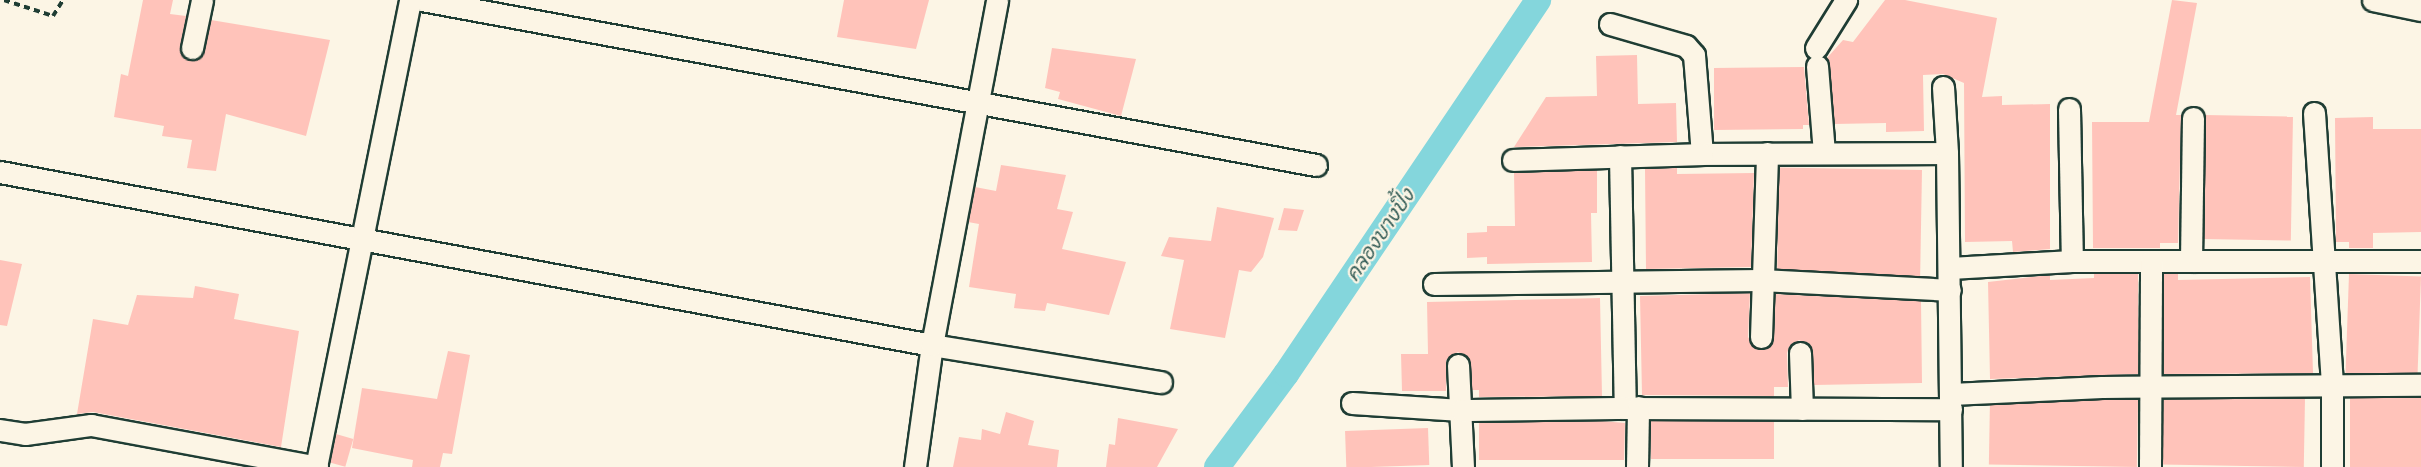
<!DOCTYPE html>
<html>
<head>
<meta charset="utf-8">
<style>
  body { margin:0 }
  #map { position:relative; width:2421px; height:467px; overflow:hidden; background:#fcf5e5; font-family:"Shantell Sans","Playpen Sans Thai",sans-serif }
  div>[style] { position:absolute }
  .canal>* { height:26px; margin:-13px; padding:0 13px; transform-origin:13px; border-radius:13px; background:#84d6dc }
  .building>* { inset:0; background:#ffc3ba; transform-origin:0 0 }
  .path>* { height:4px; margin-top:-2px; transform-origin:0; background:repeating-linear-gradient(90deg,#1f3d34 0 6px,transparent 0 10.5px) }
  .roads { filter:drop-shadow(2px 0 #1f3d34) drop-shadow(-2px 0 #1f3d34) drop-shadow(0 2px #1f3d34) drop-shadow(0 -2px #1f3d34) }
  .minor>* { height:21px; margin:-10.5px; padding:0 10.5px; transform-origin:10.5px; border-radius:10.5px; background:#fcf5e5 }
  span { translate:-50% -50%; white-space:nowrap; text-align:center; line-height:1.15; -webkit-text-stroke:4.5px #fcf5e5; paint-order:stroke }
  .water-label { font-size:20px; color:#335c56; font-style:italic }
</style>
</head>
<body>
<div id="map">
  <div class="canal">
    <div style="left:1217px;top:467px;width:116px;rotate:-53.4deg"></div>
    <div style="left:1286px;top:374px;width:451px;rotate:-56deg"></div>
  </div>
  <div class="building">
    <div style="clip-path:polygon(143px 0,173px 0,170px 14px,186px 16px,180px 51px,189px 60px,202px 56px,211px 20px,330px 40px,306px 136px,226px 114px,216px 171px,187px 168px,192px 140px,162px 136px,164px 126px,114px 117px,121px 74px,128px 76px)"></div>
    <div style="clip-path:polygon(844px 0,929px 0,916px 49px,837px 37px)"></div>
    <div style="clip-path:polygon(1885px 0,1905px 0,1997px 18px,1982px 97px,2002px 96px,2002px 105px,2050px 104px,2050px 249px,2013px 252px,2012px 241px,1965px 242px,1964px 83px,1943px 74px,1923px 75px,1924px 131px,1886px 132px,1886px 123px,1834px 124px,1827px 58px,1843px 40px,1853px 42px)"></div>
    <div style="clip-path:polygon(2172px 0,2197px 3px,2176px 115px,2181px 115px,2178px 243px,2160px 243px,2160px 248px,2093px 248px,2092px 122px,2149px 122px)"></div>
    <div style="clip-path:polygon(1052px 48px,1136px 59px,1121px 116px,1058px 99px,1060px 92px,1045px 88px)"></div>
    <div style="clip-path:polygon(1637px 55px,1638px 104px,1676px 103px,1677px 142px,1514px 147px,1546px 97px,1597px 96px,1596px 56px)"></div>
    <div style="clip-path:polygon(1804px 67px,1809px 125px,1803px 125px,1803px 129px,1714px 130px,1714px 68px)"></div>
    <div style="left:2205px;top:115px;width:88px;height:124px;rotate:1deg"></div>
    <div style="clip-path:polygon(2373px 117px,2373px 129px,2421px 129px,2421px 232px,2373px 233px,2373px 248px,2349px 248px,2349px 242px,2336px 242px,2335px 118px)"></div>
    <div style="clip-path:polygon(1001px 165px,1066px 175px,1057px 209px,1073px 212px,1062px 249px,1126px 262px,1109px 315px,1047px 303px,1045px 311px,1014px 308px,1016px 294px,969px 287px,979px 224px,968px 222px,975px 187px,996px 191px)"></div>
    <div style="clip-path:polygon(1677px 168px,1677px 174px,1754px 173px,1751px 267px,1646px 269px,1645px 169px)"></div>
    <div style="clip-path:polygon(1597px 170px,1597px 213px,1591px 213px,1592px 262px,1487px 264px,1487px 257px,1467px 258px,1467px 233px,1487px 232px,1487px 226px,1515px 226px,1514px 173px)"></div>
    <div style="left:1922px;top:170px;width:106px;height:143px;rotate:91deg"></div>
    <div style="clip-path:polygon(1217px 207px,1274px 218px,1263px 257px,1251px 272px,1239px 270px,1225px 338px,1170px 329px,1184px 260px,1161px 256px,1169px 237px,1211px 241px)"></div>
    <div style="clip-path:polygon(1284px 208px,1304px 210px,1297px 231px,1278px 230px)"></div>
    <div style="clip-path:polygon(0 260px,22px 264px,7px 326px,0 325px)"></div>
    <div style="clip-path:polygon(2094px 274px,2138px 274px,2138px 374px,1990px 379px,1988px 282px,2050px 275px,2050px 280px,2094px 278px)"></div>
    <div style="clip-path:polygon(2164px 274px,2178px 274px,2178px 280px,2310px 277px,2313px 373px,2163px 374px)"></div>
    <div style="left:2349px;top:274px;width:72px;height:99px;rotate:2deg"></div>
    <div style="clip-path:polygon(195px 286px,239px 294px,234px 319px,299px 331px,281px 447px,93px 412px,77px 414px,93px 319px,128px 325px,137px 295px,193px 298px)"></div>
    <div style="clip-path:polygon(1750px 293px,1748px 337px,1754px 347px,1760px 350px,1767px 348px,1774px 338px,1775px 294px,1921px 301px,1922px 383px,1814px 385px,1811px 347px,1799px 340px,1789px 347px,1787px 353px,1788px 387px,1774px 387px,1774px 396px,1642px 395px,1640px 296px)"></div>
    <div style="clip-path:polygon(1600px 298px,1602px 396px,1479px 397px,1479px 390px,1472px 390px,1469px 359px,1458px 352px,1446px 360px,1446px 391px,1402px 391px,1401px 354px,1428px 354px,1427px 302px)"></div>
    <div style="clip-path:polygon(448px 351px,470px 355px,452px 454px,443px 453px,440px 467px,412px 467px,413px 460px,352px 448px,362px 388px,437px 399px)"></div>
    <div style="left:2305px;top:398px;width:69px;height:142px;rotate:91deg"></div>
    <div style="left:2350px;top:398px;width:71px;height:69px"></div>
    <div style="left:2138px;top:400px;width:67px;height:148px;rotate:91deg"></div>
    <div style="clip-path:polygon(1006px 412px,1034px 421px,1028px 445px,1059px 450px,1057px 467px,953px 467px,959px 437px,981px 440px,982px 429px,1000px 434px)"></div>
    <div style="clip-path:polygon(1118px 418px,1178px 429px,1157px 467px,1106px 467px,1109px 444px,1115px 445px)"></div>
    <div style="clip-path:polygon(1602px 421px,1625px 423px,1624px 460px,1479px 460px,1479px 423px)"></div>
    <div style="left:1651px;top:421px;width:123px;height:38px"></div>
    <div style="left:1428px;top:428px;width:37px;height:83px;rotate:88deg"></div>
    <div style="left:336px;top:434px;width:18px;height:29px;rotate:16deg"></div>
  </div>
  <div class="path">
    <div style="left:4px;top:0;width:52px;rotate:18.1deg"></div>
    <div style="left:53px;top:16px;width:19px;rotate:-58deg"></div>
  </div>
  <div class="roads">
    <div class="minor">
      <div style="left:422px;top:0;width:909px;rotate:10.46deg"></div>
      <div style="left:2373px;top:0;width:49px;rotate:11.8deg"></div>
      <div style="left:1610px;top:24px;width:79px;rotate:16.1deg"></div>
      <div style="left:1686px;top:46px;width:12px;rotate:48deg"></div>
      <div style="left:1694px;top:55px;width:99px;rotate:85.4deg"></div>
      <div style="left:1702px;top:154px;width:245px;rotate:-0.2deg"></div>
      <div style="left:1947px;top:153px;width:314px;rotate:89.3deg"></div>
      <div style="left:192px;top:48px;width:49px;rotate:-78.2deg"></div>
      <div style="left:1816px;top:48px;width:57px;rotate:-58deg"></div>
      <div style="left:1817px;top:66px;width:87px;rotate:85.4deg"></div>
      <div style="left:1943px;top:87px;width:66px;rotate:86.5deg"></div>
      <div style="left:2069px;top:109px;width:152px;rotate:88.9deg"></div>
      <div style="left:2314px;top:113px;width:272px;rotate:86.2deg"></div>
      <div style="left:2332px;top:384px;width:83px;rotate:90deg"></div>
      <div style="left:1620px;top:156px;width:252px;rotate:88.9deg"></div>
      <div style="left:1625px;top:408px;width:326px;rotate:0.2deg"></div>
      <div style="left:1513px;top:160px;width:189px;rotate:-1.8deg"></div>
      <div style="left:0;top:172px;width:948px;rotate:10.52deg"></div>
      <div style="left:932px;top:345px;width:232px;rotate:9.2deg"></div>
      <div style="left:2191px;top:261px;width:143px;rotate:-89.2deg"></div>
      <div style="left:1950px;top:268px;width:122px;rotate:-3.3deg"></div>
      <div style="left:2072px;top:261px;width:349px"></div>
      <div style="left:1434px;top:284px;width:327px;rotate:-0.7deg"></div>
      <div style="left:1761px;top:280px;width:189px;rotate:3deg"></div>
      <div style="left:1761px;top:337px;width:184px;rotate:-88.1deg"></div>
      <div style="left:1800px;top:353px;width:56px;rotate:88deg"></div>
      <div style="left:1458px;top:365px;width:102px;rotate:87.2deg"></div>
      <div style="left:1951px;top:394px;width:151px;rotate:-2.7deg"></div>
      <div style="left:2102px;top:387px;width:319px;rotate:-0.4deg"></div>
      <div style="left:1352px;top:403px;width:109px;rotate:3.7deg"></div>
      <div style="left:1461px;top:410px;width:164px;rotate:-0.7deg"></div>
      <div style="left:0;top:430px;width:25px;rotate:9deg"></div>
      <div style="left:25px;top:434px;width:67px;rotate:-7.8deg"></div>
      <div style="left:91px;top:425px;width:230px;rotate:10.5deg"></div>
      <div style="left:316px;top:467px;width:476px;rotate:-78.6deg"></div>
      <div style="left:915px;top:467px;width:123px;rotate:-82.1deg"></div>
      <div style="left:932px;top:345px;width:351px;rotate:-79.3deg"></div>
      <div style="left:1637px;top:467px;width:60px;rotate:-89deg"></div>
      <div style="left:2150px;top:467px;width:206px;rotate:-89.7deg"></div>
    </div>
  </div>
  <div class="water-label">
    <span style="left:1380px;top:235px;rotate:-56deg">คลองบางปิ้ง</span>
  </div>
</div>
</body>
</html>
